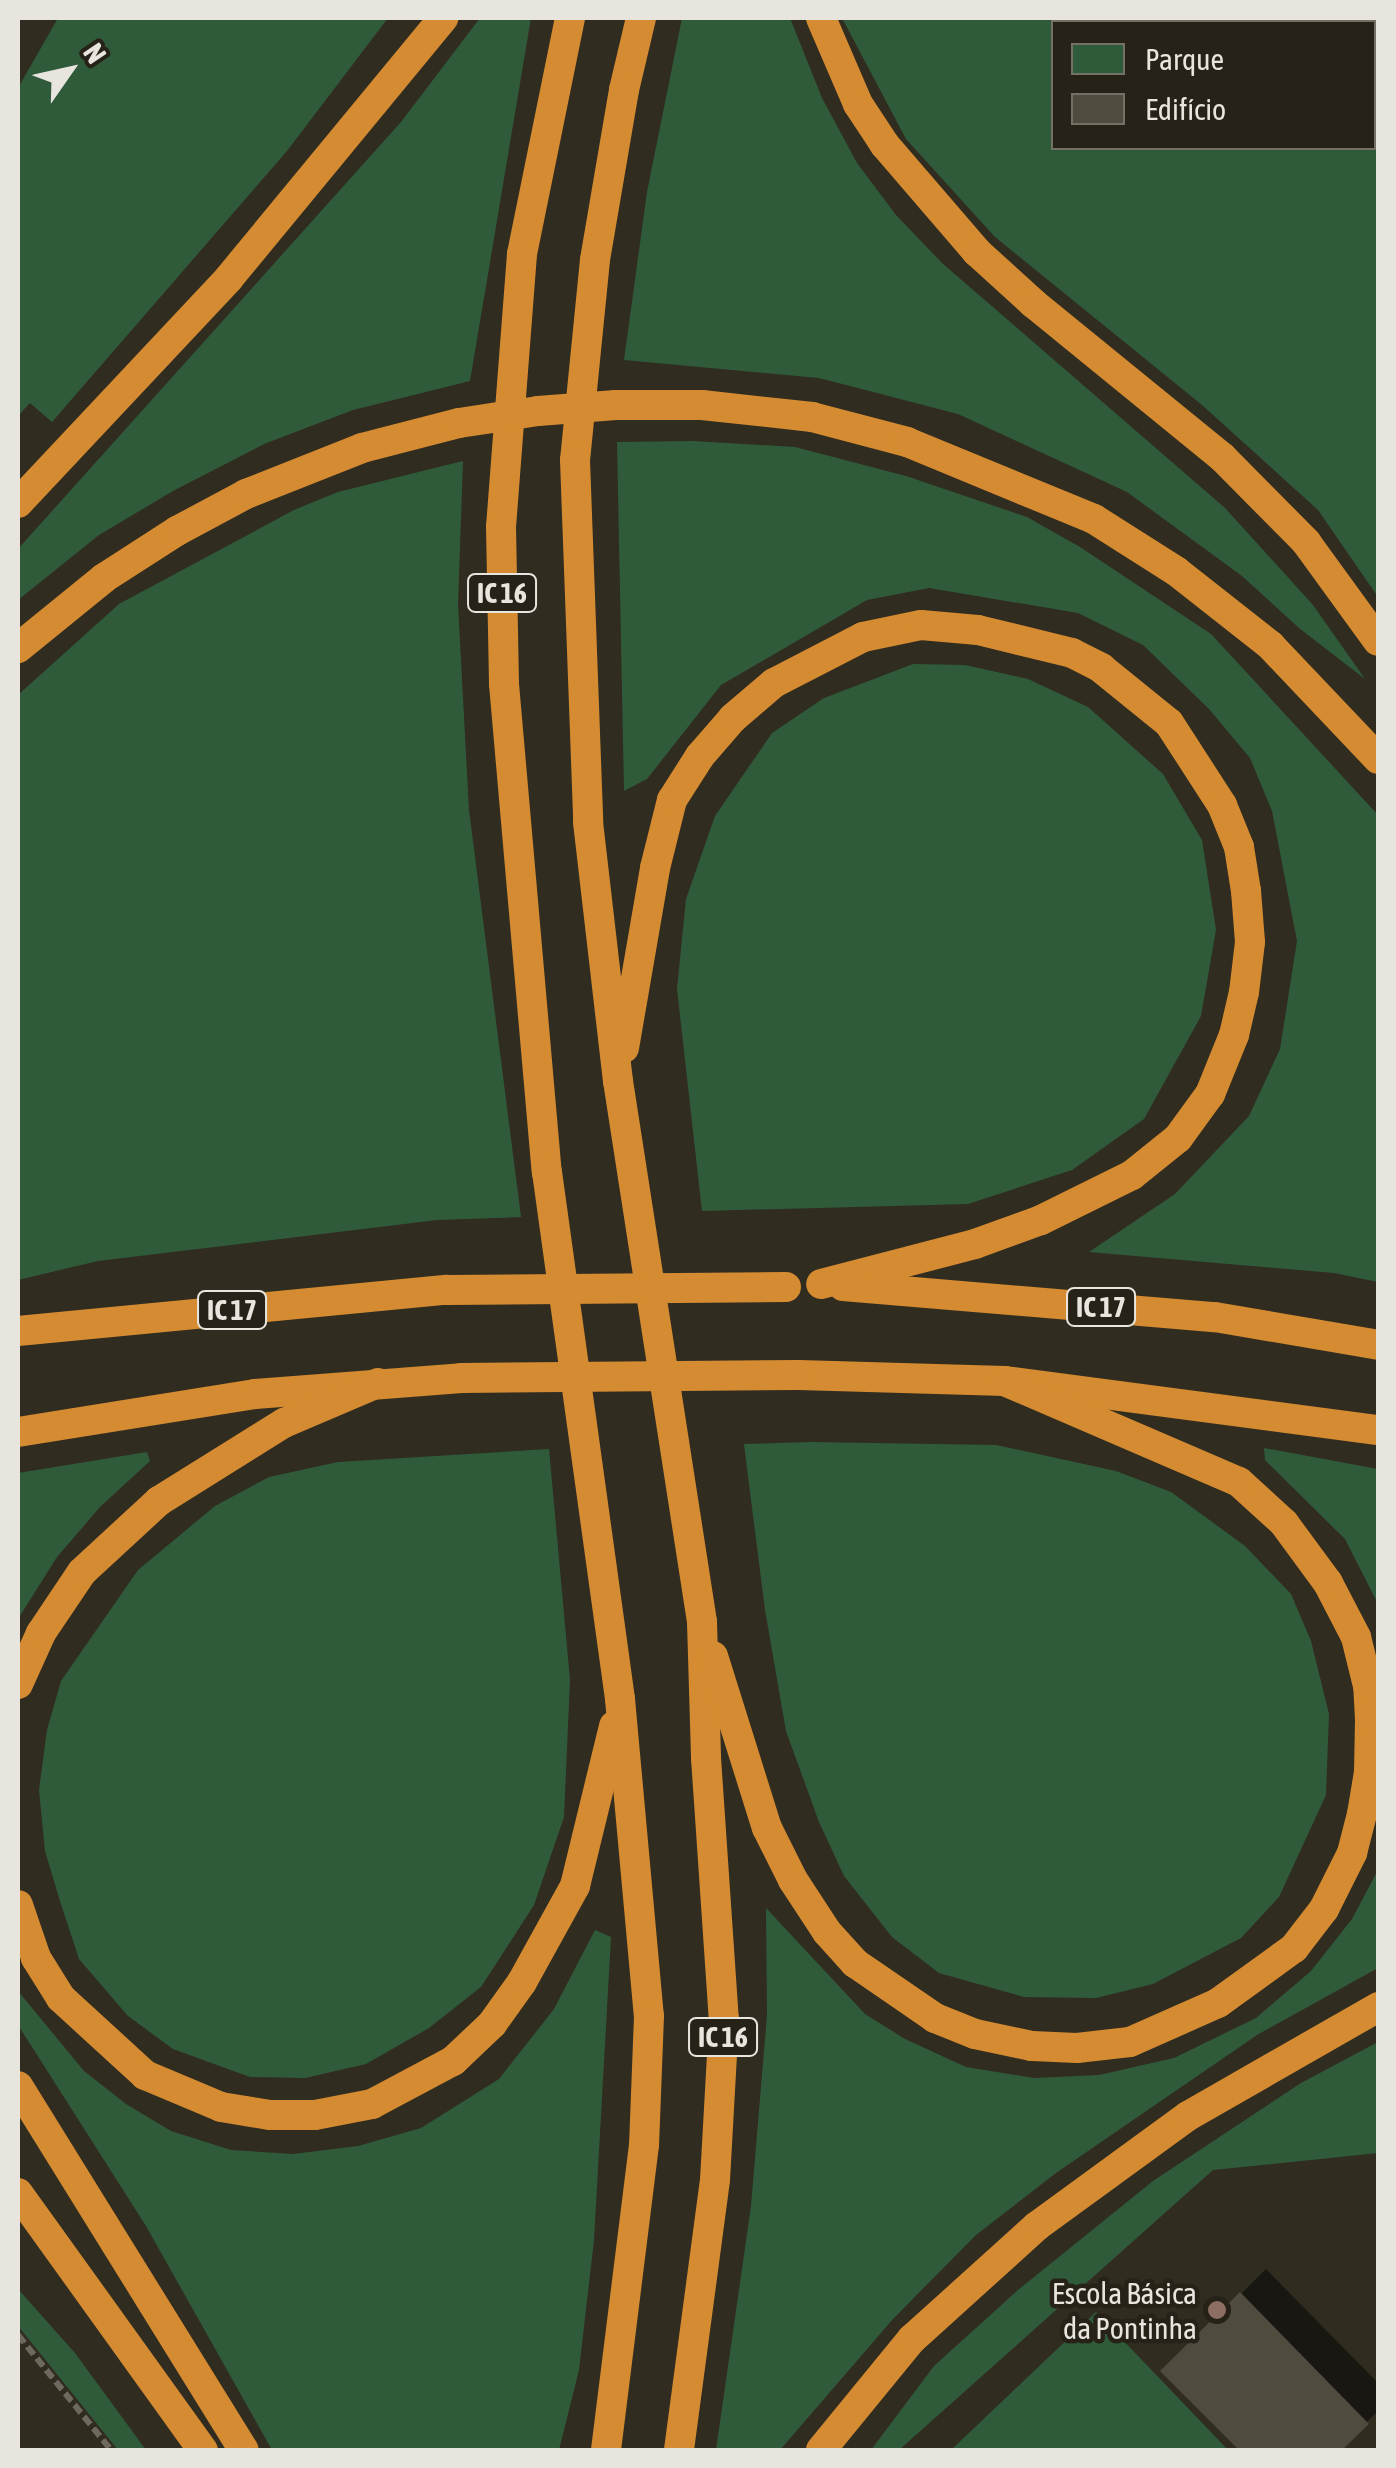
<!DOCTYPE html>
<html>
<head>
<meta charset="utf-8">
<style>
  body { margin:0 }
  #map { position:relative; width:1396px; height:2468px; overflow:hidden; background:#302c20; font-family:"Asap Condensed",sans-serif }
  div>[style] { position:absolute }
  .green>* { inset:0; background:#305b3a }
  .shadow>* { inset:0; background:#0007 }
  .building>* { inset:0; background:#504b3f }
  .path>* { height:6px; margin-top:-3px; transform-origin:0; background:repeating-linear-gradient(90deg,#6d695f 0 10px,transparent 0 15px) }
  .highway>* { height:30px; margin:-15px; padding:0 15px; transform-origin:15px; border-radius:15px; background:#d58b31 }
  .highway-bridge>* { height:30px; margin:-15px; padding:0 15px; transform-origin:15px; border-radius:15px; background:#d58b31 }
  .dots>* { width:28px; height:28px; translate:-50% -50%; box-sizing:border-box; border:5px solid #262217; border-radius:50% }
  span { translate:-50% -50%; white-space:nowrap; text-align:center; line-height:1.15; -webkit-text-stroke:9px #262217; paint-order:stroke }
  .shield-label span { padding:2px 8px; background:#262217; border:2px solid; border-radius:8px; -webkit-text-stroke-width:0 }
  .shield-label { font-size:28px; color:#e7e5dd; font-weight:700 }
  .poi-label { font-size:30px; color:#e7e5dd }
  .right { translate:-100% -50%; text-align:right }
  .frame { position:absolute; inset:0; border:20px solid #e7e5dd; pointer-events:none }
  .legend { position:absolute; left:1051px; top:20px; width:325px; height:130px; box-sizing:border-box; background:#262217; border:2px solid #737066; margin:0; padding:12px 18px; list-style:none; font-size:30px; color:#e7e5dd }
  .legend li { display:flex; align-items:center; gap:20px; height:50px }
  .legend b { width:50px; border:2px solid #737066 }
  .north { position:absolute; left:20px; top:20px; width:100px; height:100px; -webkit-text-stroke:8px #262217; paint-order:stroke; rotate:56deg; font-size:28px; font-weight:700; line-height:40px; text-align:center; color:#e7e5dd }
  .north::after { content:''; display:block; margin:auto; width:35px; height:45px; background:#e7e5dd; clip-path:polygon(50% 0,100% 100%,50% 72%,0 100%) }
</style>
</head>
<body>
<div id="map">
  <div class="green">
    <div style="clip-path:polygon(58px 18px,388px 18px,287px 151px,52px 422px,30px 403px,18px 416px,18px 88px)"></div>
    <div style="clip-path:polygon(480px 18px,531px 18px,470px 381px,353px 410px,264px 444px,173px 491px,99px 535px,18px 600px,18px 549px,401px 122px)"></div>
    <div style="clip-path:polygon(682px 18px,790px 18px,822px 98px,857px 163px,896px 215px,942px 263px,1225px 508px,1313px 605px,1365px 679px,1299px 628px,1242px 576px,1127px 492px,958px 414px,819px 378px,624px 360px,647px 192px)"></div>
    <div style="clip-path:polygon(evenodd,842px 18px,1378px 18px,1378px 597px,1318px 510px,1202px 405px,995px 237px,906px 139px,842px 18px,1054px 22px,1374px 22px,1374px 148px,1054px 148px,1054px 22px)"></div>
    <div style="clip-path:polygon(693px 441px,795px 447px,906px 476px,1027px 517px,1080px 547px,1211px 634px,1378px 815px,1378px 1282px,1334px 1273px,1089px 1252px,1175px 1194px,1249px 1116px,1280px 1049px,1297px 941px,1272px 811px,1250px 758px,1209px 709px,1143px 645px,1078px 613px,929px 588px,867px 600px,721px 685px,647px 779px,624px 791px,617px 442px)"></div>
    <div style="clip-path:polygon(463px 461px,458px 604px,469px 810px,521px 1217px,437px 1220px,98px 1261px,18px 1280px,18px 695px,119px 604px,294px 510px,338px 492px)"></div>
    <div style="clip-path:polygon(913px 664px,965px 665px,1028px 679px,1088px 707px,1163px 774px,1202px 840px,1216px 930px,1201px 1016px,1144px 1119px,1072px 1170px,968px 1204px,702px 1211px,677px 989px,686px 899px,715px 816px,772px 733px,824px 698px)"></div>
    <div style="clip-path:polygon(810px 1442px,996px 1445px,1116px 1471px,1171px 1492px,1245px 1546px,1291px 1594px,1311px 1641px,1329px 1714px,1326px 1795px,1279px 1897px,1241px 1938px,1153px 1984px,1096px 1998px,1024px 1997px,939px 1973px,892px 1937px,844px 1876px,819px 1822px,786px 1731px,765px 1610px,744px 1444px)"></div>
    <div style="clip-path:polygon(1264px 1448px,1378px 1469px,1378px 1604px,1345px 1539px,1265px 1460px)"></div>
    <div style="clip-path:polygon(549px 1449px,570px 1680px,564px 1817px,534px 1905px,481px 1987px,429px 2028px,366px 2064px,305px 2078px,250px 2077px,173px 2049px,128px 2016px,79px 1959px,60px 1901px,45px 1851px,39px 1790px,47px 1730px,61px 1681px,138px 1570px,215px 1506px,269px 1477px,338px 1462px)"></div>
    <div style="clip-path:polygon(147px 1452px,150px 1461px,100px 1507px,57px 1557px,18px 1619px,18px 1473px)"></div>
    <div style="clip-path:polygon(1378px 1870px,1378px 1968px,1257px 2035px,1056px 2173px,976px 2235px,893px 2319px,780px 2450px,716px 2450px,751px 2206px,767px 2015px,766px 1908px,865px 2014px,905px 2039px,966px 2067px,1034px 2078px,1099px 2075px,1174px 2058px,1256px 2018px,1311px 1971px,1352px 1919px)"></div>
    <div style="clip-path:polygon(595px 1930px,611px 1937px,594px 2240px,579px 2370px,559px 2450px,272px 2450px,146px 2226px,18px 2025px,18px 1991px,84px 2071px,126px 2104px,171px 2131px,231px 2150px,293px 2154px,358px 2146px,421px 2128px,499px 2079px,554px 2009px)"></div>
    <div style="clip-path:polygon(1378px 2042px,1378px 2153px,1213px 2170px,899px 2450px,871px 2450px,934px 2366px,1018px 2290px,1153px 2181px,1301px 2083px)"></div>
    <div style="clip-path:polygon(18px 2289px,75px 2353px,146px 2450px,118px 2450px,18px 2326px)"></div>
    <div style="clip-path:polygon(1096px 2312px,1228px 2450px,951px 2450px)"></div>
  </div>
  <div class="shadow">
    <div style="clip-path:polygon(1266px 2269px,1378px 2383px,1378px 2411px,1338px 2450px,1242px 2450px,1164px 2371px)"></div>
  </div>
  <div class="building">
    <div style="clip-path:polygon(1240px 2292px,1369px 2424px,1342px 2450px,1239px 2450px,1160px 2371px)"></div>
  </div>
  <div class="path">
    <div style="left:1332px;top:22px;width:6px;rotate:-45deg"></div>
    <div style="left:18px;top:2335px;width:148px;rotate:51deg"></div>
  </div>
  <div class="highway">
    <div style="left:570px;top:18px;width:241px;rotate:101.5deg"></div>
    <div style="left:522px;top:254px;width:274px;rotate:94.4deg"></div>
    <div style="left:501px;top:527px;width:157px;rotate:88.9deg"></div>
    <div style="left:504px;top:684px;width:490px;rotate:85deg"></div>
    <div style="left:547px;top:1172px;width:532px;rotate:82.11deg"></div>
    <div style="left:620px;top:1699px;width:318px;rotate:84.8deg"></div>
    <div style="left:649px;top:2016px;width:129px;rotate:92.2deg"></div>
    <div style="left:644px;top:2145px;width:307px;rotate:97.1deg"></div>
    <div style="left:641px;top:18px;width:74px;rotate:103.3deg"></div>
    <div style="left:624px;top:90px;width:172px;rotate:99.7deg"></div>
    <div style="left:595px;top:260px;width:201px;rotate:95.7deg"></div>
    <div style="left:575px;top:460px;width:362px;rotate:87.9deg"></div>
    <div style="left:588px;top:822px;width:261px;rotate:83.4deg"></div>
    <div style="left:618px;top:1081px;width:547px;rotate:81.17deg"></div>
    <div style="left:702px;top:1622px;width:136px;rotate:88.3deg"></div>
    <div style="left:706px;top:1758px;width:262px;rotate:86.1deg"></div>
    <div style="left:724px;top:2019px;width:161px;rotate:93.2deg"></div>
    <div style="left:715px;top:2180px;width:272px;rotate:97.6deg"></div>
    <div style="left:821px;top:18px;width:94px;rotate:66.7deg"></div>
    <div style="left:858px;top:104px;width:49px;rotate:56.6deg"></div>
    <div style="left:885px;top:145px;width:141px;rotate:49.3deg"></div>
    <div style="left:977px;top:252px;width:76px;rotate:42.3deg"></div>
    <div style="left:1033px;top:303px;width:244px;rotate:39.2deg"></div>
    <div style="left:1222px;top:457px;width:120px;rotate:45.3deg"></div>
    <div style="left:1306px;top:542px;width:122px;rotate:54deg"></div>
    <div style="left:702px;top:405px;width:111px;rotate:6.2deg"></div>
    <div style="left:812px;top:417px;width:98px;rotate:14.7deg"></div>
    <div style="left:907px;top:442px;width:202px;rotate:22.4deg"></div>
    <div style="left:1094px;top:519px;width:97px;rotate:32.4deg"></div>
    <div style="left:1176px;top:571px;width:120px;rotate:38.2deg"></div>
    <div style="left:1270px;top:645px;width:157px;rotate:46.5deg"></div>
    <div style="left:18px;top:503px;width:308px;rotate:-46.8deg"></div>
    <div style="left:229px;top:278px;width:337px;rotate:-50.5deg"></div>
    <div style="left:18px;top:648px;width:111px;rotate:-39.1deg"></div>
    <div style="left:104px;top:578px;width:87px;rotate:-32.8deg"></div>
    <div style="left:177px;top:531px;width:78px;rotate:-28.2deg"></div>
    <div style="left:246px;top:494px;width:125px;rotate:-21.6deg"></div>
    <div style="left:624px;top:1048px;width:183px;rotate:-80.2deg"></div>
    <div style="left:655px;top:868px;width:70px;rotate:-76deg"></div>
    <div style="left:672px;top:800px;width:52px;rotate:-57.5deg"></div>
    <div style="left:700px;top:756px;width:50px;rotate:-49deg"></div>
    <div style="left:733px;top:718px;width:54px;rotate:-40.5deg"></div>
    <div style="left:774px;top:683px;width:100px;rotate:-27.3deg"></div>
    <div style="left:863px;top:637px;width:59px;rotate:-11.7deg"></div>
    <div style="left:921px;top:625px;width:57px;rotate:5deg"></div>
    <div style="left:978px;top:630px;width:97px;rotate:13.7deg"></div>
    <div style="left:1072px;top:653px;width:33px;rotate:27deg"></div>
    <div style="left:1101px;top:668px;width:87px;rotate:39deg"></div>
    <div style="left:1169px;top:723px;width:98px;rotate:57.1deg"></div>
    <div style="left:1222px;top:805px;width:45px;rotate:68deg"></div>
    <div style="left:1239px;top:847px;width:45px;rotate:81deg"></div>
    <div style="left:1246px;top:891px;width:51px;rotate:85.5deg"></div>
    <div style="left:1250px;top:942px;width:50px;rotate:96.8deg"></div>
    <div style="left:1244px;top:992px;width:44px;rotate:103.1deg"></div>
    <div style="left:1234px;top:1035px;width:64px;rotate:112.1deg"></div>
    <div style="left:1210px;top:1094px;width:54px;rotate:126deg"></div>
    <div style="left:1178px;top:1138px;width:59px;rotate:141.2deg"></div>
    <div style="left:1132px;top:1175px;width:102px;rotate:153.7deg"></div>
    <div style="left:1041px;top:1220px;width:70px;rotate:160deg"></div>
    <div style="left:975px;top:1244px;width:159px;rotate:165.4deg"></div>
    <div style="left:843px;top:1286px;width:373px;rotate:4.8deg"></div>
    <div style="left:1215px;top:1317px;width:165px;rotate:9.7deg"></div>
    <div style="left:18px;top:1331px;width:431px;rotate:-5.5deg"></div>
    <div style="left:799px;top:1375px;width:206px;rotate:1.7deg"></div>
    <div style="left:1005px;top:1381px;width:376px;rotate:7.5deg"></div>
    <div style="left:18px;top:1432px;width:240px;rotate:-9.1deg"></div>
    <div style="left:255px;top:1394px;width:207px;rotate:-4.4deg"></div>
    <div style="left:713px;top:1656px;width:180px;rotate:72.6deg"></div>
    <div style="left:767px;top:1828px;width:58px;rotate:63.4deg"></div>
    <div style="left:793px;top:1880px;width:62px;rotate:56.8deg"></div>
    <div style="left:827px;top:1932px;width:42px;rotate:47.9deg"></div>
    <div style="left:855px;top:1963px;width:97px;rotate:34.5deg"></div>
    <div style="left:935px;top:2018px;width:43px;rotate:21.8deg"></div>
    <div style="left:975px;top:2034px;width:58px;rotate:11.9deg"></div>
    <div style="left:1032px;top:2046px;width:45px;rotate:2.5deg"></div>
    <div style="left:1077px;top:2048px;width:53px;rotate:-6.5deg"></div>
    <div style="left:1130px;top:2042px;width:96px;rotate:-23.9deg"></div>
    <div style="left:1218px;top:2003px;width:94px;rotate:-35.9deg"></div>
    <div style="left:1294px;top:1948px;width:49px;rotate:-52.4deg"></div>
    <div style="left:1324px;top:1909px;width:63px;rotate:-63.4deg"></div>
    <div style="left:1352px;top:1853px;width:40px;rotate:-75.6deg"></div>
    <div style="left:1362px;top:1814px;width:43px;rotate:-80.5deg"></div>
    <div style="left:1369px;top:1772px;width:52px;rotate:-88.9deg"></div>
    <div style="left:1370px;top:1720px;width:34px;rotate:-93deg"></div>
    <div style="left:1368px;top:1686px;width:50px;rotate:-103.8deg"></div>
    <div style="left:1356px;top:1637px;width:61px;rotate:-117.4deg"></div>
    <div style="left:1328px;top:1583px;width:74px;rotate:-126.3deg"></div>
    <div style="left:1284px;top:1523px;width:61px;rotate:-137.7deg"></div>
    <div style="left:1239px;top:1482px;width:255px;rotate:-156.7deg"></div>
    <div style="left:18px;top:1684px;width:56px;rotate:-65.7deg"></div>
    <div style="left:41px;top:1633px;width:73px;rotate:-56.1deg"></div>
    <div style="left:82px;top:1572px;width:105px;rotate:-42.7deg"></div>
    <div style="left:159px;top:1501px;width:147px;rotate:-32deg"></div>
    <div style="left:284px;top:1423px;width:102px;rotate:-23.1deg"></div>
    <div style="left:18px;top:1905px;width:56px;rotate:71.2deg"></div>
    <div style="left:36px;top:1958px;width:47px;rotate:58deg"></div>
    <div style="left:61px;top:1998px;width:114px;rotate:42.5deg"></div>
    <div style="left:145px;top:2075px;width:82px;rotate:22.8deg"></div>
    <div style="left:221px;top:2107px;width:50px;rotate:9.3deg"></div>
    <div style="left:270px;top:2115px;width:45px"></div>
    <div style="left:315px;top:2115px;width:58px;rotate:-10.9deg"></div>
    <div style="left:372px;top:2104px;width:92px;rotate:-28deg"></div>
    <div style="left:453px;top:2061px;width:54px;rotate:-43.5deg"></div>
    <div style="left:492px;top:2024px;width:52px;rotate:-54.5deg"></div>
    <div style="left:522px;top:1982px;width:110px;rotate:-61.1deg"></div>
    <div style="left:575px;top:1886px;width:165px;rotate:-76.3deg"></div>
    <div style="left:18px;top:2086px;width:428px;rotate:58.2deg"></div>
    <div style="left:18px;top:2193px;width:317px;rotate:54.3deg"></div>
    <div style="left:821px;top:2450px;width:144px;rotate:-50.7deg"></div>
    <div style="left:912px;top:2339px;width:169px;rotate:-42.1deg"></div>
    <div style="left:1037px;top:2226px;width:187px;rotate:-36.1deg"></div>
    <div style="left:1188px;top:2116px;width:219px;rotate:-29.8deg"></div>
  </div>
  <div class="highway-bridge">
    <div style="left:362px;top:448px;width:100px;rotate:-14.5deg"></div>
    <div style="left:459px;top:423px;width:80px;rotate:-8.6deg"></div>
    <div style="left:538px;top:411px;width:78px;rotate:-4.4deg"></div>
    <div style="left:616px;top:405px;width:86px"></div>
    <div style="left:447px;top:1290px;width:339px;rotate:-0.5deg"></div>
    <div style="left:461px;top:1378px;width:338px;rotate:-0.5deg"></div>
  </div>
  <div class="dots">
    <div style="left:1217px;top:2310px;background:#8d6e63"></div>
  </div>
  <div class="shield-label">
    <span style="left:502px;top:593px">IC 16</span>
    <span style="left:1101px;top:1307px">IC 17</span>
    <span style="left:232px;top:1310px">IC 17</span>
    <span style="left:723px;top:2037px">IC 16</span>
  </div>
  <div class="poi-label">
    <span class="right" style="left:1197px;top:2310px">Escola Básica<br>da Pontinha</span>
  </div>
  <div class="frame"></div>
  <ul class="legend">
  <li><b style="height:28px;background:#305b3a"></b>Parque</li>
  <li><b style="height:28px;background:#504b3f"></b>Edifício</li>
  </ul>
  <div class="north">N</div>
</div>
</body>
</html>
